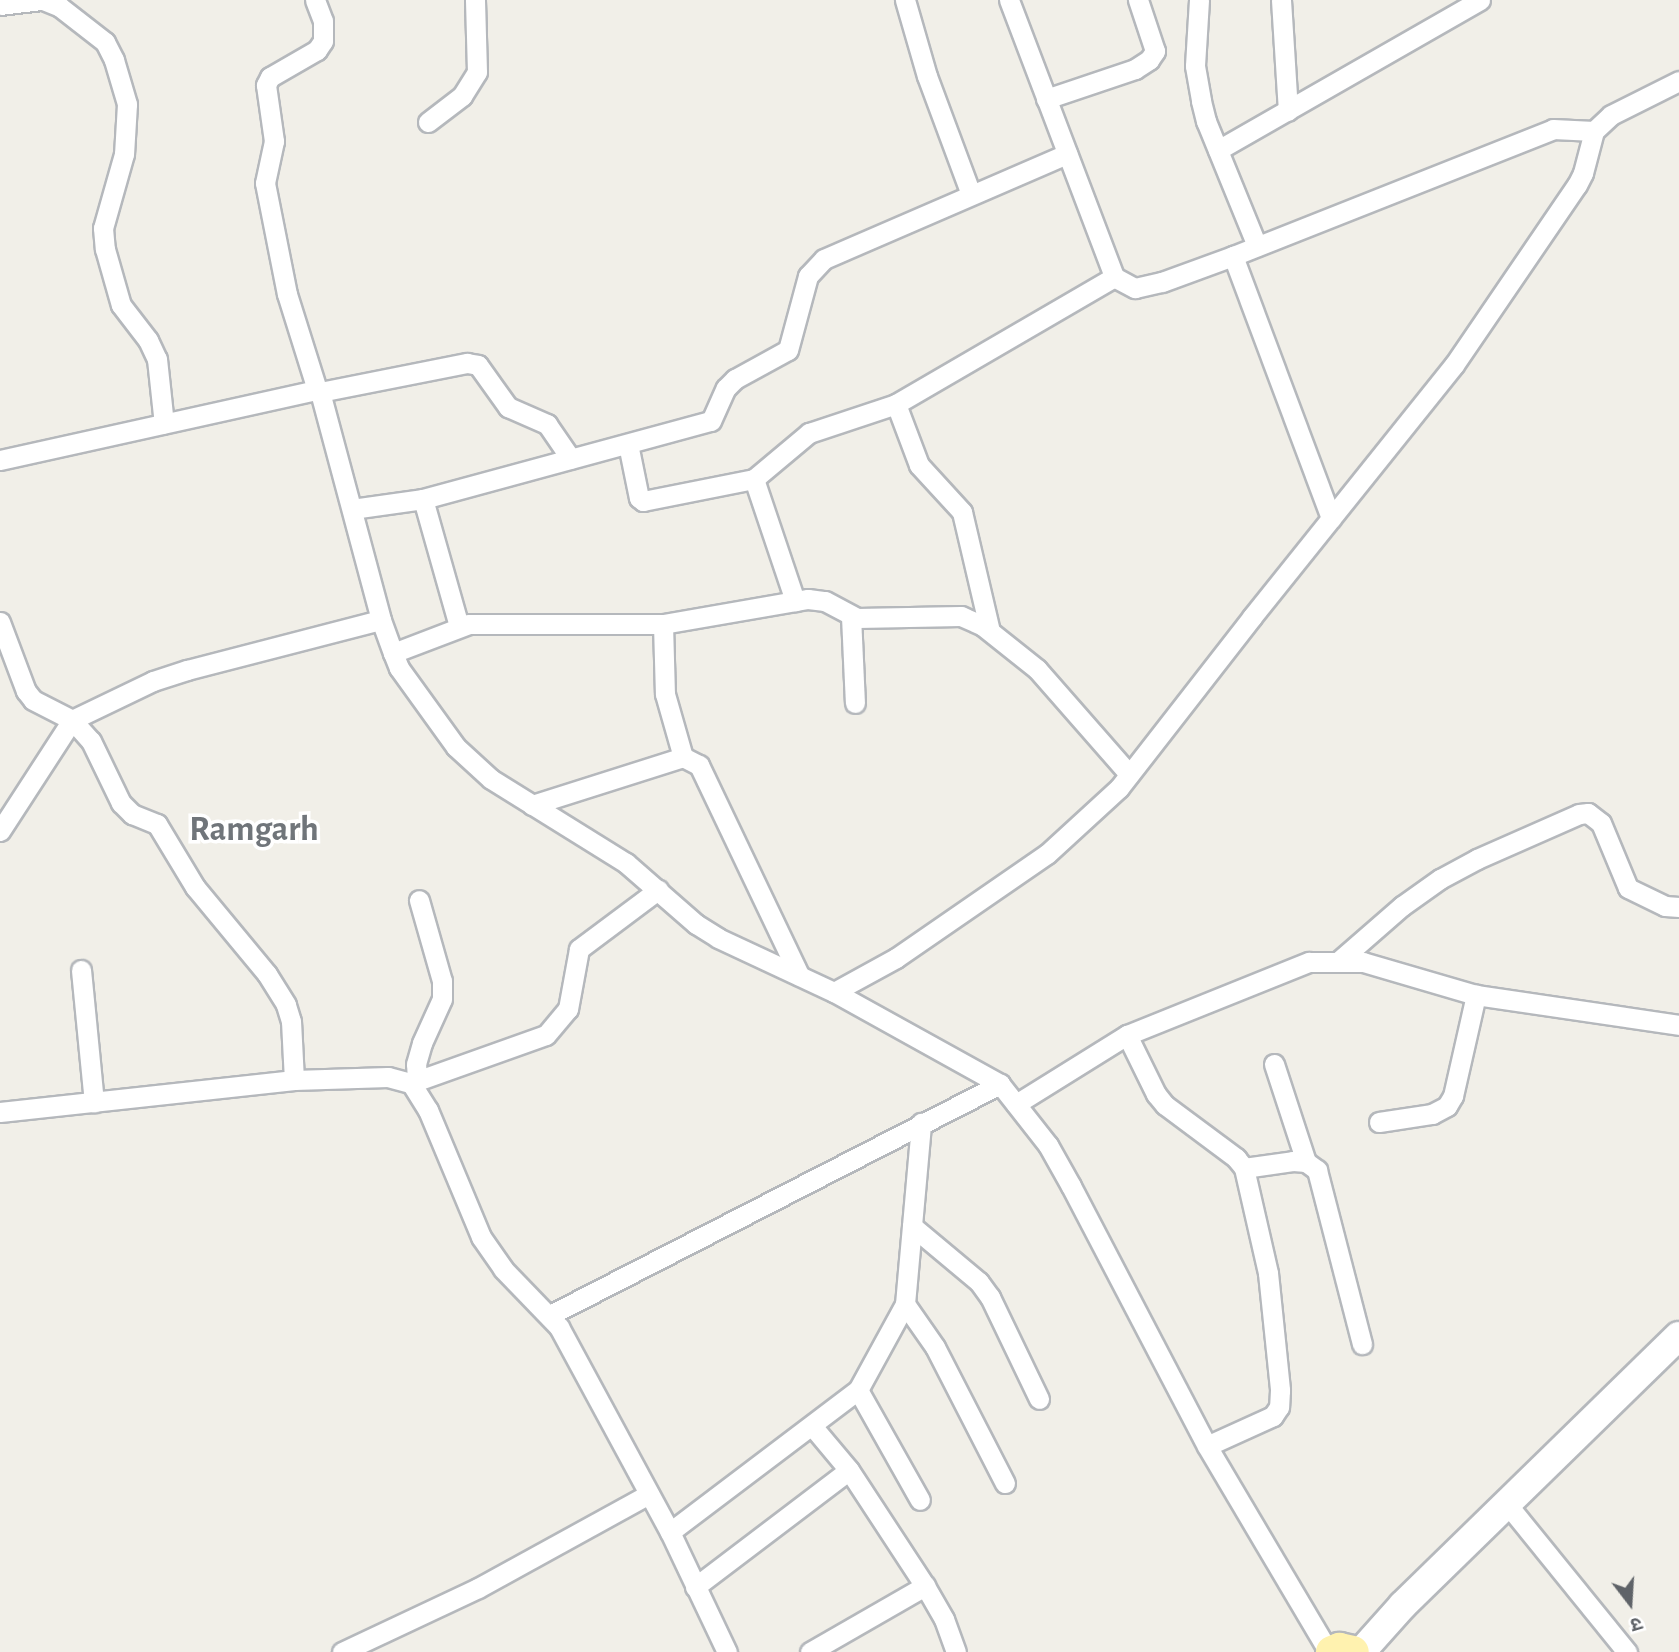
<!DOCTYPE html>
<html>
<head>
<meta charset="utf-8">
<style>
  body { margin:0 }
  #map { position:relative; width:1679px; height:1652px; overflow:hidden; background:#f1efe8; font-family:"Alegreya Sans","Noto Sans Devanagari",sans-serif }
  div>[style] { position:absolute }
  .roads { filter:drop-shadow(2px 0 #b5b8bc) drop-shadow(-2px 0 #b5b8bc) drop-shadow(0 2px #b5b8bc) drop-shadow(0 -2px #b5b8bc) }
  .minor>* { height:19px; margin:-9.5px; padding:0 9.5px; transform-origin:9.5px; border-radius:9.5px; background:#fff }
  .secondary>* { height:28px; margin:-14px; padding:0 14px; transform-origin:14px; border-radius:14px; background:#fff }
  .primary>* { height:32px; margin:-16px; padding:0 16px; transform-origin:16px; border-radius:16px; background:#fff2af }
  span { translate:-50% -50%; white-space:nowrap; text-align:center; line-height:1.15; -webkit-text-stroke:7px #fff; paint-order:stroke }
  .district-label { font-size:35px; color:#70757a; font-weight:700 }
  .north { position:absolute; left:1595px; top:1568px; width:70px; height:70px; -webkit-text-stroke:5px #fff; paint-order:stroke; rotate:163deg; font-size:19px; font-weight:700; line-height:28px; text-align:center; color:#5f6368 }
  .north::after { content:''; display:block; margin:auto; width:24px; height:32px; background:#5f6368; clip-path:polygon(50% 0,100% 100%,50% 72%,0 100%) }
</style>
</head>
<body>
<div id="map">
  <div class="roads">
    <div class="minor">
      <div style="left:43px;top:0;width:18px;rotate:22deg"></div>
      <div style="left:60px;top:7px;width:57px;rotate:37.9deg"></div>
      <div style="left:105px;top:42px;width:20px;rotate:63deg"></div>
      <div style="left:114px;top:60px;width:46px;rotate:73.5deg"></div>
      <div style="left:127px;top:104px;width:50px;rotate:93.4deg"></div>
      <div style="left:124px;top:154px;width:77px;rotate:105.8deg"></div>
      <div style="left:103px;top:228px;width:21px;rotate:85deg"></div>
      <div style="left:105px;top:249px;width:58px;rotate:74.1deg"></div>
      <div style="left:121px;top:305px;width:44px;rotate:52.4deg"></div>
      <div style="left:148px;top:340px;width:21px;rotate:65deg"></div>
      <div style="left:157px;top:359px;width:65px;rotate:83.9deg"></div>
      <div style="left:315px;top:0;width:22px;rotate:69deg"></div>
      <div style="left:323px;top:21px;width:20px;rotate:90deg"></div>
      <div style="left:323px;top:41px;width:11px;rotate:124deg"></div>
      <div style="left:317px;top:50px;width:54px;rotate:150.1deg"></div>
      <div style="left:270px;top:77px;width:9px;rotate:117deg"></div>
      <div style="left:266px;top:85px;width:57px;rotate:81.9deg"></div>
      <div style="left:274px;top:141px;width:43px;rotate:102.1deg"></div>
      <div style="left:265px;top:183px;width:113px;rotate:78.8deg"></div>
      <div style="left:287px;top:294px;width:101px;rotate:72.6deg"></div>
      <div style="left:905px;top:0;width:79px;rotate:73.9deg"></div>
      <div style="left:927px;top:76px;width:126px;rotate:69.6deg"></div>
      <div style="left:1009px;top:0;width:296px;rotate:69.2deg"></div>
      <div style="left:1114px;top:277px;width:24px;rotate:28deg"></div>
      <div style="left:1135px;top:288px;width:28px;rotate:-13deg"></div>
      <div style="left:1162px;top:282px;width:76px;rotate:-20.1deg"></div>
      <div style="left:1233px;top:256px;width:344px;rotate:-21.6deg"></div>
      <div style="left:1553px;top:129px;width:41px;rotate:2.8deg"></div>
      <div style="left:1199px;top:0;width:66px;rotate:93.5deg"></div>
      <div style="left:1195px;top:66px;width:36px;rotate:80deg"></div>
      <div style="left:1201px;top:101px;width:21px;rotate:76deg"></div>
      <div style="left:1206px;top:121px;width:135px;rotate:67.8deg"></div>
      <div style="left:1281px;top:0;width:111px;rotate:86.4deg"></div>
      <div style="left:0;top:5px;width:41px;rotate:-7deg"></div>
      <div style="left:1046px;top:99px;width:94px;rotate:-18.6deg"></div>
      <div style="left:1135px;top:69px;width:17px;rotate:-33deg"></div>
      <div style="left:1149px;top:60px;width:11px;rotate:-56deg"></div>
      <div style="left:1155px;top:51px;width:54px;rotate:-108.4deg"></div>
      <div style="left:428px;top:122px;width:43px;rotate:-37.4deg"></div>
      <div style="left:462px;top:96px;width:28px;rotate:-58deg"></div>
      <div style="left:477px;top:72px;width:72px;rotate:-91.6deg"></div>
      <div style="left:1218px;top:150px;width:302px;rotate:-29.8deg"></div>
      <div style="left:1233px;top:256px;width:280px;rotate:69.5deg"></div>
      <div style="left:320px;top:392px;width:150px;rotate:-11.2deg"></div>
      <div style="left:467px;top:363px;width:11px;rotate:10deg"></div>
      <div style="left:478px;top:365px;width:52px;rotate:54.5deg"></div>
      <div style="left:508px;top:407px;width:43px;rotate:23.6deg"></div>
      <div style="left:547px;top:424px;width:42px;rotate:55.6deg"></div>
      <div style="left:896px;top:404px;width:65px;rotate:69.3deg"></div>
      <div style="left:919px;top:465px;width:64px;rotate:47.5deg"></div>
      <div style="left:962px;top:512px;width:122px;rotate:76.8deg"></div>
      <div style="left:628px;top:444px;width:55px;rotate:78.5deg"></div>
      <div style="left:639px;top:498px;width:5px;rotate:37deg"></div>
      <div style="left:643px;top:501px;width:113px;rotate:-11.2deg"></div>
      <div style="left:754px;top:479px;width:72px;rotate:-39.9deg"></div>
      <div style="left:809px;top:433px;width:92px;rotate:-18.4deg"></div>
      <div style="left:896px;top:404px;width:252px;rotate:-30.2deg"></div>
      <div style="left:0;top:460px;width:325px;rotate:-12.5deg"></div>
      <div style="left:317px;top:390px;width:4px;rotate:34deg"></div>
      <div style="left:320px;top:392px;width:236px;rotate:75deg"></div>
      <div style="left:381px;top:620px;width:35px;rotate:70deg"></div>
      <div style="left:393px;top:653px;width:16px;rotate:68deg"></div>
      <div style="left:399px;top:668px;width:97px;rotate:54.2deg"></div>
      <div style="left:456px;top:747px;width:47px;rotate:42.4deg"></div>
      <div style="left:491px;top:779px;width:159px;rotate:31.9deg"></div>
      <div style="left:626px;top:863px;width:93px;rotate:41.1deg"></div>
      <div style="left:696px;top:924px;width:26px;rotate:32deg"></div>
      <div style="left:718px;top:938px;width:128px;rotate:25deg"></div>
      <div style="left:834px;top:992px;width:190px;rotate:29deg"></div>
      <div style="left:1000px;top:1084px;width:78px;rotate:51.8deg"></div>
      <div style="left:1048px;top:1145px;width:47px;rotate:60.7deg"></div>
      <div style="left:1071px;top:1186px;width:293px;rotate:62.4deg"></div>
      <div style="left:1207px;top:1446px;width:239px;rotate:59.4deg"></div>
      <div style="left:754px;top:479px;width:129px;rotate:71.4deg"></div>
      <div style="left:423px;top:499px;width:132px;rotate:74.2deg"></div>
      <div style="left:352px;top:509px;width:72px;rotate:-8deg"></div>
      <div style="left:423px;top:499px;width:298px;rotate:-15.2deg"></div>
      <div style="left:711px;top:421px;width:36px;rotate:-66deg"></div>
      <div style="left:726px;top:388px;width:13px;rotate:-45deg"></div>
      <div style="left:735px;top:379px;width:60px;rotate:-28.7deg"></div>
      <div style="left:788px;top:350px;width:77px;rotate:-74.9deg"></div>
      <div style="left:808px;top:276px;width:23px;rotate:-47deg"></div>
      <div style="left:824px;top:259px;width:265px;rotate:-23.4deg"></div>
      <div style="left:851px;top:616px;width:87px;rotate:87.4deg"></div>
      <div style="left:0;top:622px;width:74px;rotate:69.4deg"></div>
      <div style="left:26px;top:691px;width:11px;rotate:52deg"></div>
      <div style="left:33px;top:700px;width:44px;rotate:27.1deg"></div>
      <div style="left:72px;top:720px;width:28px;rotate:48deg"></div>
      <div style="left:91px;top:741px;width:69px;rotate:64.2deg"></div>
      <div style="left:121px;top:803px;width:16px;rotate:45deg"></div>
      <div style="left:132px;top:814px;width:27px;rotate:22deg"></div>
      <div style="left:157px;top:824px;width:74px;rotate:58.9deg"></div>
      <div style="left:195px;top:887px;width:113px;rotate:50.4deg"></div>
      <div style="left:267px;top:974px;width:36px;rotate:58deg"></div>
      <div style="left:286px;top:1005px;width:17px;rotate:73deg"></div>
      <div style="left:291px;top:1021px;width:59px;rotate:87.1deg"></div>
      <div style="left:663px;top:624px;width:70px;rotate:88.4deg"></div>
      <div style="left:665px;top:694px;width:66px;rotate:74.1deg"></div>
      <div style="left:393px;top:653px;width:81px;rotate:-20.9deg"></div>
      <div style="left:469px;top:624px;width:194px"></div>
      <div style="left:663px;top:624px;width:147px;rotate:-9.8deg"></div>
      <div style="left:808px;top:599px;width:17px;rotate:7deg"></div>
      <div style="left:825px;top:601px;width:36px;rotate:28deg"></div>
      <div style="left:857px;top:618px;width:104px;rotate:-1.1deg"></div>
      <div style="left:961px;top:616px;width:24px;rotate:24deg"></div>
      <div style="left:983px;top:626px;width:69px;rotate:38.5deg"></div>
      <div style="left:1037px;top:669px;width:140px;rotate:48.8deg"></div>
      <div style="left:532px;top:805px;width:158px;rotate:-17.6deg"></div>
      <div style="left:683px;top:757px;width:18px;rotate:27deg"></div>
      <div style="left:699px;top:765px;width:233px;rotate:64.5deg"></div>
      <div style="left:0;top:831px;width:132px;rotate:-57deg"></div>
      <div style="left:72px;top:720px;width:90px;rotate:-25.7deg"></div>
      <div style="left:153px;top:681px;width:36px;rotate:-18deg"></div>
      <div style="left:187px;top:670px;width:200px;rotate:-14.5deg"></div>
      <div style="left:1340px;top:960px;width:82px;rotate:-41.1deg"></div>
      <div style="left:1402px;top:906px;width:47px;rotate:-35.4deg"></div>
      <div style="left:1440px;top:879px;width:42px;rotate:-28.4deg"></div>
      <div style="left:1477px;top:859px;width:111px;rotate:-23.8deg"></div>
      <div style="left:1579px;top:814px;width:9px;rotate:-6deg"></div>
      <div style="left:1588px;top:813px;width:16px;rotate:38deg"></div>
      <div style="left:1601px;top:823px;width:70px;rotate:67.4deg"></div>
      <div style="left:1628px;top:888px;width:41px;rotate:25.9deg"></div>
      <div style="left:1665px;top:906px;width:14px;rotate:4deg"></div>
      <div style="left:81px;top:970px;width:133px;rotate:84.4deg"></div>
      <div style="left:834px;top:992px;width:71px;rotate:-28.7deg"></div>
      <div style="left:896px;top:958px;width:183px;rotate:-34.6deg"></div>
      <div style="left:1047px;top:854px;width:98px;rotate:-42.5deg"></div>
      <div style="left:1119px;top:788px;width:217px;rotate:-52.1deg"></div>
      <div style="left:1252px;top:617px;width:323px;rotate:-51.3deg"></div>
      <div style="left:1454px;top:365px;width:218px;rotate:-55.7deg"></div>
      <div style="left:1577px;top:185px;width:13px;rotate:-63deg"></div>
      <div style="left:1583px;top:173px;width:43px;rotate:-75.3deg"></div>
      <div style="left:1594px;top:131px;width:23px;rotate:-43deg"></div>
      <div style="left:1611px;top:115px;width:76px;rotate:-26.6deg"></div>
      <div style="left:1127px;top:1035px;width:66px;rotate:63.8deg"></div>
      <div style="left:1156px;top:1094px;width:14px;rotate:51deg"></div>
      <div style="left:1165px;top:1105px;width:89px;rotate:36.7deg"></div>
      <div style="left:1236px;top:1158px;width:13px;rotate:51deg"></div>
      <div style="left:1244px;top:1168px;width:108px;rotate:77.1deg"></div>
      <div style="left:1268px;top:1273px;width:118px;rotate:84.1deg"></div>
      <div style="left:1280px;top:1390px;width:17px;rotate:93deg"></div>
      <div style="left:1279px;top:1407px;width:11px;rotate:124deg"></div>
      <div style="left:1273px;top:1416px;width:72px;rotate:155.6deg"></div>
      <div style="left:1274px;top:1064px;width:103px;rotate:71.9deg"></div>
      <div style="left:417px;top:1081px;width:17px;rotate:-93deg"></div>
      <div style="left:416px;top:1064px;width:22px;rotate:-74deg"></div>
      <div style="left:422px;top:1043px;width:48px;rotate:-65.6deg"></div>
      <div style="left:442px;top:999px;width:18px;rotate:-90deg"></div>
      <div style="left:442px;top:981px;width:84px;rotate:-105.9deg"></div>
      <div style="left:411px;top:1083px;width:143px;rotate:-19.6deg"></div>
      <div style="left:546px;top:1035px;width:34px;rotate:-50deg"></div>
      <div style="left:568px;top:1009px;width:61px;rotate:-79.6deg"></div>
      <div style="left:579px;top:949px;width:99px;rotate:-36.8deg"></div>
      <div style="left:1016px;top:1104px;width:131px;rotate:-31.9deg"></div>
      <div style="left:1127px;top:1035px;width:196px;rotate:-21.9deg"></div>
      <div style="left:1309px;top:962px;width:54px"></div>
      <div style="left:1363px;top:962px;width:118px;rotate:16.3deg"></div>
      <div style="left:1476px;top:995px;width:205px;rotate:8.4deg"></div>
      <div style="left:0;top:1112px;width:296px;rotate:-6.2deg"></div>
      <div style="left:294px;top:1080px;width:94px;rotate:-1.8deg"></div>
      <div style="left:388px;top:1077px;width:24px;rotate:15deg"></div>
      <div style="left:411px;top:1083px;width:32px;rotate:58deg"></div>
      <div style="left:428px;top:1110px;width:138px;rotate:67.3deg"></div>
      <div style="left:481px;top:1237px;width:39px;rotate:55deg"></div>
      <div style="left:503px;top:1269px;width:81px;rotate:46deg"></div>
      <div style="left:559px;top:1327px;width:233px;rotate:61.6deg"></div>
      <div style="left:670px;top:1532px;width:133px;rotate:64.6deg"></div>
      <div style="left:1379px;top:1122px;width:54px;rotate:-8.6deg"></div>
      <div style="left:1432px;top:1114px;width:17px;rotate:-28deg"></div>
      <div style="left:1447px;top:1106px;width:12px;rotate:-59deg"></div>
      <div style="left:1453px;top:1096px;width:104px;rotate:-77.2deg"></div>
      <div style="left:1244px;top:1168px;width:49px;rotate:-8.1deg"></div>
      <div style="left:1293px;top:1161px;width:13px;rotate:4deg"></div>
      <div style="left:1306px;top:1162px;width:14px;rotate:36deg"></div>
      <div style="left:1317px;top:1170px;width:180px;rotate:75.5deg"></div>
      <div style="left:912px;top:1226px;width:87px;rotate:39.9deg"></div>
      <div style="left:979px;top:1282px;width:19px;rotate:54deg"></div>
      <div style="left:990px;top:1297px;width:113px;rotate:64.3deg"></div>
      <div style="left:905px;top:1304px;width:52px;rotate:55.1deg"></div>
      <div style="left:935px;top:1347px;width:153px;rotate:62.8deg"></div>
      <div style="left:550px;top:1315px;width:506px;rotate:-27.17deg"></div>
      <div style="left:858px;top:1390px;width:126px;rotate:60.6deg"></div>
      <div style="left:813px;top:1427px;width:56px;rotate:50.1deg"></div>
      <div style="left:849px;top:1470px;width:139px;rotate:56.8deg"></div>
      <div style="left:925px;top:1586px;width:38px;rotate:60deg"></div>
      <div style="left:944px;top:1619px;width:35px;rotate:70deg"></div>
      <div style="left:1507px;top:1504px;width:191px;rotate:51deg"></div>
      <div style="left:670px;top:1532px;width:236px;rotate:-37.1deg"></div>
      <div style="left:858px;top:1390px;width:98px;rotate:-61.3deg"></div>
      <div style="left:905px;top:1304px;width:182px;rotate:-84.9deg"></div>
      <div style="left:695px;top:1587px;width:193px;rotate:-37.2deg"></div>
      <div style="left:342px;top:1652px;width:150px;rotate:-25.2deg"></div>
      <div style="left:478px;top:1588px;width:195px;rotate:-28.8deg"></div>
      <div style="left:810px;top:1652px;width:133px;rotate:-29.9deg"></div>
    </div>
    <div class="secondary">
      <div style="left:1361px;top:1652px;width:63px;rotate:-48.2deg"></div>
      <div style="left:1403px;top:1605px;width:385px;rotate:-44.3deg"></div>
    </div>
    <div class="primary">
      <div style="left:1332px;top:1652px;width:8px;rotate:-23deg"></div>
      <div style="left:1339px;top:1649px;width:14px;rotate:12deg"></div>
    </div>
  </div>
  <div class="district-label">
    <span style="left:254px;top:830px">Ramgarh</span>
  </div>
  <div class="north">उ</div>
</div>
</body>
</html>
